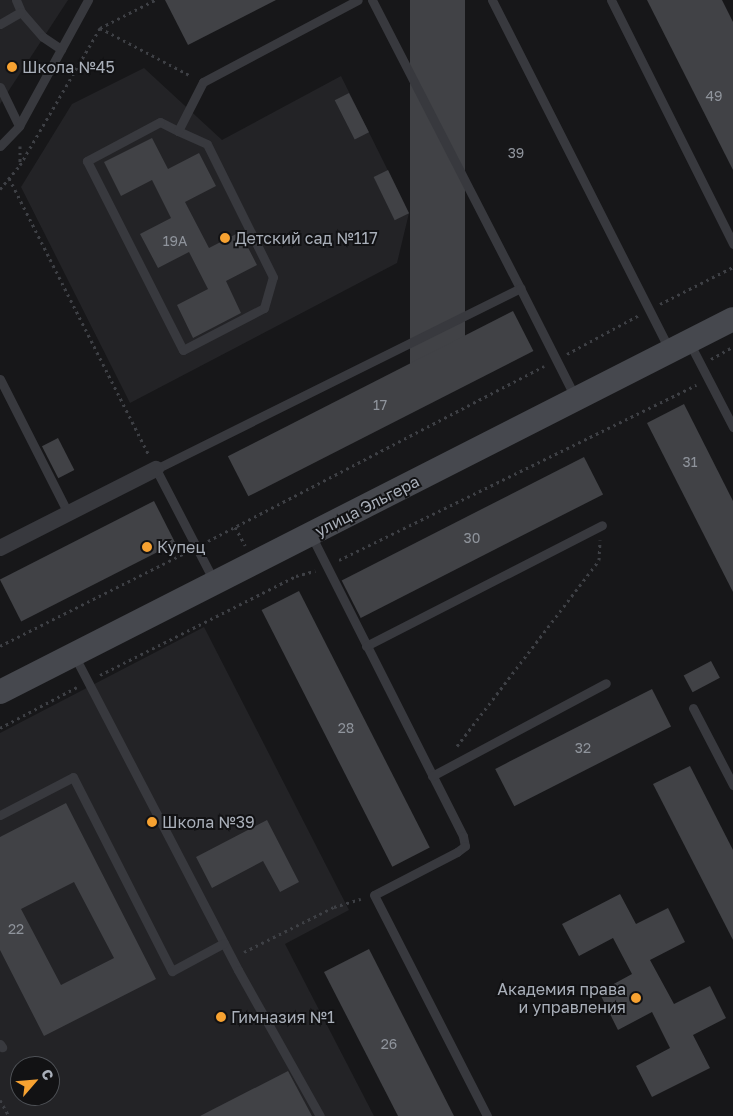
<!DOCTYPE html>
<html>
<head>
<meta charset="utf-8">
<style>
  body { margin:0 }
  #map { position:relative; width:733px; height:1116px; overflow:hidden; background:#171719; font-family:"Golos Text",sans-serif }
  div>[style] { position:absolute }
  .built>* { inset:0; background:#232326 }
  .building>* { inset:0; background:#414246; transform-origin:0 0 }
  .path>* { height:3px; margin-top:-1.5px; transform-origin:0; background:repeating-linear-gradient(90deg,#3e4045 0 2.5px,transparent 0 6.5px) }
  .lane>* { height:9px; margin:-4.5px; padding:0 4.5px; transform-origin:4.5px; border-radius:4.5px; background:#38393e }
  .street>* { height:16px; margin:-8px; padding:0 8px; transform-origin:8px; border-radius:8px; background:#38393e }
  .secondary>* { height:24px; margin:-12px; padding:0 12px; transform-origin:12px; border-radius:12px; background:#46484e }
  .dots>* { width:14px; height:14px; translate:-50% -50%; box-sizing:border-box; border:2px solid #121214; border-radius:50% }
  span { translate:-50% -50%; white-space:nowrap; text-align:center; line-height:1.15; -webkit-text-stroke:4px #121214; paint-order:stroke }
  .number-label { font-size:14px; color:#8f949c }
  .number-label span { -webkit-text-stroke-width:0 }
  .poi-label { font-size:16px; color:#a9afb9 }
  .left { translate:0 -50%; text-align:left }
  .right { translate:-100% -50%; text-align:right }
  .street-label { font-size:16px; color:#a9afb9 }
  .north { position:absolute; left:10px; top:1056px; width:50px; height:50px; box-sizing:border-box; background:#121214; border:1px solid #4e5156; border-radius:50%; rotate:63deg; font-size:14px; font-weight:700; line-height:20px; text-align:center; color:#a9afb9 }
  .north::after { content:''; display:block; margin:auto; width:18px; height:22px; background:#f7a231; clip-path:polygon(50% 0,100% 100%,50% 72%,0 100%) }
</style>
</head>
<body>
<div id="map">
  <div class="built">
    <div style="clip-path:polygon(0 0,68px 0,0 104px)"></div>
    <div style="clip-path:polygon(144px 68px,222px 140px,341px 76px,409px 213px,397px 263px,130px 403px,21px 187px,72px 104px)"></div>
    <div style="clip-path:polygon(evenodd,204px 627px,349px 910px,285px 944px,374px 1116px,0 1116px,0 733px,204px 627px,20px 1066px,50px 1066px,50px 1096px,20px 1096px,20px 1066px)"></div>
  </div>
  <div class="building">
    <div style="clip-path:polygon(165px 0,276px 0,188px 45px)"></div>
    <div style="left:410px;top:0;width:55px;height:369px"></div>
    <div style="clip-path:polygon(647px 0,722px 0,733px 22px,733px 170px)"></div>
    <div style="left:349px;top:93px;width:44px;height:16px;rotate:63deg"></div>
    <div style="clip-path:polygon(152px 138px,168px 169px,199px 153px,216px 186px,185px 202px,209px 248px,240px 232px,257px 265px,226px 281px,241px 313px,193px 338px,177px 305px,208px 289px,189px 252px,158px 268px,140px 234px,171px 218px,152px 180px,121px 196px,104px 162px)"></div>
    <div style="left:388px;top:170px;width:48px;height:16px;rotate:64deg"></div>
    <div style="left:513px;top:311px;width:45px;height:320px;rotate:63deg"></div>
    <div style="clip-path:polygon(684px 404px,733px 501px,733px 592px,647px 423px)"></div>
    <div style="left:58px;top:438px;width:36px;height:18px;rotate:63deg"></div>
    <div style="left:584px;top:457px;width:42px;height:272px;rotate:63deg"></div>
    <div style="left:154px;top:501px;width:47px;height:173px;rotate:63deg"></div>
    <div style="left:299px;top:591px;width:288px;height:42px;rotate:63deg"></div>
    <div style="left:711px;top:661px;width:19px;height:31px;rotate:62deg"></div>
    <div style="left:652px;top:689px;width:42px;height:176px;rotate:63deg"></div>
    <div style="clip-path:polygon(690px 766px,733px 850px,733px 940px,653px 784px)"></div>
    <div style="clip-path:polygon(evenodd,66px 803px,156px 979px,44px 1036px,0 950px,0 837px,66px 803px,74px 882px,114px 958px,61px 985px,21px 909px,74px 882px)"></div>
    <div style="clip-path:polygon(267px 820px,299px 882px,280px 892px,263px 861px,212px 888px,196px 857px)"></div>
    <div style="clip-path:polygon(620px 894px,636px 924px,668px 908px,685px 942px,650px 960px,674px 1004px,710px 986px,726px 1018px,693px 1035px,710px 1068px,652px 1097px,636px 1066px,670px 1048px,652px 1012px,618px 1030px,599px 992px,632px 974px,613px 938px,579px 956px,562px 924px)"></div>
    <div style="clip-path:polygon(369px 949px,454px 1116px,398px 1116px,324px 972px)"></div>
    <div style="clip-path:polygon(288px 1071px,312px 1116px,200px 1116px)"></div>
  </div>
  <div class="path">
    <div style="left:100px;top:28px;width:103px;rotate:27.8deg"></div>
    <div style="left:20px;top:146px;width:19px;rotate:90deg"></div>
    <div style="left:9px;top:178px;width:310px;rotate:63.2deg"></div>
    <div style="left:0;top:189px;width:31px;rotate:-50deg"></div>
    <div style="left:20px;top:165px;width:159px;rotate:-59.7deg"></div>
    <div style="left:100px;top:28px;width:62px;rotate:-27deg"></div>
    <div style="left:660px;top:304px;width:82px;rotate:-26.9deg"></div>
    <div style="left:567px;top:354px;width:82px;rotate:-28.4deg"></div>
    <div style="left:711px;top:359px;width:25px;rotate:-29deg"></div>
    <div style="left:235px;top:527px;width:21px;rotate:61deg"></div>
    <div style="left:208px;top:541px;width:379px;rotate:-27.5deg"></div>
    <div style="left:339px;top:560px;width:398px;rotate:-26.1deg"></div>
    <div style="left:0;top:646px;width:207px;rotate:-26.7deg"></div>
    <div style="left:100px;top:675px;width:220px;rotate:-26.8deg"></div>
    <div style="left:296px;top:576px;width:20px;rotate:-15deg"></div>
    <div style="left:0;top:728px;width:87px;rotate:-28deg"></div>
    <div style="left:457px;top:746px;width:234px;rotate:-52.6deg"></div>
    <div style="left:599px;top:560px;width:20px;rotate:-87deg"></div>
    <div style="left:244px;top:952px;width:101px;rotate:-26.6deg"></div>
    <div style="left:334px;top:907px;width:28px;rotate:-17deg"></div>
    <div style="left:0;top:1100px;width:18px;rotate:61deg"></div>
  </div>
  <div class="lane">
    <div style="left:16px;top:0;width:13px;rotate:67deg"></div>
    <div style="left:21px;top:12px;width:33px;rotate:49deg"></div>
    <div style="left:43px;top:37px;width:22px;rotate:34deg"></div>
    <div style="left:372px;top:0;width:324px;rotate:62.8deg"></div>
    <div style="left:492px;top:0;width:394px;rotate:63.1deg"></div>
    <div style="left:611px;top:0;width:273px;rotate:63.4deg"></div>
    <div style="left:0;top:24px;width:24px;rotate:-30deg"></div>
    <div style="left:0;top:87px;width:43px;rotate:64deg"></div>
    <div style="left:178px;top:131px;width:20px;rotate:-153deg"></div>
    <div style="left:160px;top:122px;width:83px;rotate:151.9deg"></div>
    <div style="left:87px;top:161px;width:212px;rotate:63.1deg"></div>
    <div style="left:183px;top:350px;width:91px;rotate:-27.4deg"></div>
    <div style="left:264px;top:308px;width:32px;rotate:-74deg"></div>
    <div style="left:273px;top:277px;width:148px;rotate:-116.4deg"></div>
    <div style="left:207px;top:144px;width:32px;rotate:-156deg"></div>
    <div style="left:178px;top:131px;width:55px;rotate:-63deg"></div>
    <div style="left:203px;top:82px;width:175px;rotate:-27.9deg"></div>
    <div style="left:0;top:146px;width:28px;rotate:-46deg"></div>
    <div style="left:19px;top:126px;width:144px;rotate:-61.3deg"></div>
    <div style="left:689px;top:342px;width:96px;rotate:62.6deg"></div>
    <div style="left:0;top:379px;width:150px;rotate:63.1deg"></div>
    <div style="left:311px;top:535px;width:337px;rotate:63.2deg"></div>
    <div style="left:463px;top:836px;width:10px;rotate:79deg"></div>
    <div style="left:465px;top:846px;width:10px;rotate:143deg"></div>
    <div style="left:457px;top:852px;width:93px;rotate:152.6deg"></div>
    <div style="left:374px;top:895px;width:248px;rotate:62.9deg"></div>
    <div style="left:215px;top:583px;width:128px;rotate:-117.4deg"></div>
    <div style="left:156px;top:469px;width:407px;rotate:-26.4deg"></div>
    <div style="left:520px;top:288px;width:122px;rotate:63.2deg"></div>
    <div style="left:366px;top:646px;width:265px;rotate:-27.1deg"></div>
    <div style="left:74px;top:655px;width:355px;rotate:62.5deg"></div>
    <div style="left:238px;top:970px;width:167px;rotate:60.7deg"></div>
    <div style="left:693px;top:708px;width:87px;rotate:62.5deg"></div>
    <div style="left:432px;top:776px;width:197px;rotate:-28.1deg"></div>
    <div style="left:0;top:815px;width:82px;rotate:-27.5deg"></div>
    <div style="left:73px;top:777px;width:218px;rotate:63deg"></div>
    <div style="left:172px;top:971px;width:59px;rotate:-28.3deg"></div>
    <div style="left:0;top:1044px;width:4px;rotate:56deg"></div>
  </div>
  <div class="street">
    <div style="left:0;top:548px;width:175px;rotate:-26.9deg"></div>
  </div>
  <div class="secondary">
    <div style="left:0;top:692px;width:822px;rotate:-26.97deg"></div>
  </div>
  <div class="dots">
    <div style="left:12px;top:67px;background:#f7a231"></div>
    <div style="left:225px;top:238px;background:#f7a231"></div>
    <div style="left:147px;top:547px;background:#f7a231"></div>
    <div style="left:152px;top:822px;background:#f7a231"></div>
    <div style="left:636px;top:998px;background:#f7a231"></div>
    <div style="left:221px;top:1017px;background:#f7a231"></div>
  </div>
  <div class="number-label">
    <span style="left:714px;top:96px">49</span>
    <span style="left:516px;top:153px">39</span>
    <span style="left:175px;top:241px">19А</span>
    <span style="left:380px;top:405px">17</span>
    <span style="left:690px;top:462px">31</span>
    <span style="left:472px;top:538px">30</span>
    <span style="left:346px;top:728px">28</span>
    <span style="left:583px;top:748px">32</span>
    <span style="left:16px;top:929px">22</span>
    <span style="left:389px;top:1044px">26</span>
  </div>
  <div class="poi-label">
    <span class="left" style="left:22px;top:67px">Школа №45</span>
    <span class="left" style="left:235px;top:238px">Детский сад №117</span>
    <span class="left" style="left:157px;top:547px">Купец</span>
    <span class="left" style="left:162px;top:822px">Школа №39</span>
    <span class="right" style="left:626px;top:998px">Академия права<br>и управления</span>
    <span class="left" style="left:231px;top:1017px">Гимназия №1</span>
  </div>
  <div class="street-label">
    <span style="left:367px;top:506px;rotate:-27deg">улица Эльгера</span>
  </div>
  <div class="north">С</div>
</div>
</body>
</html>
